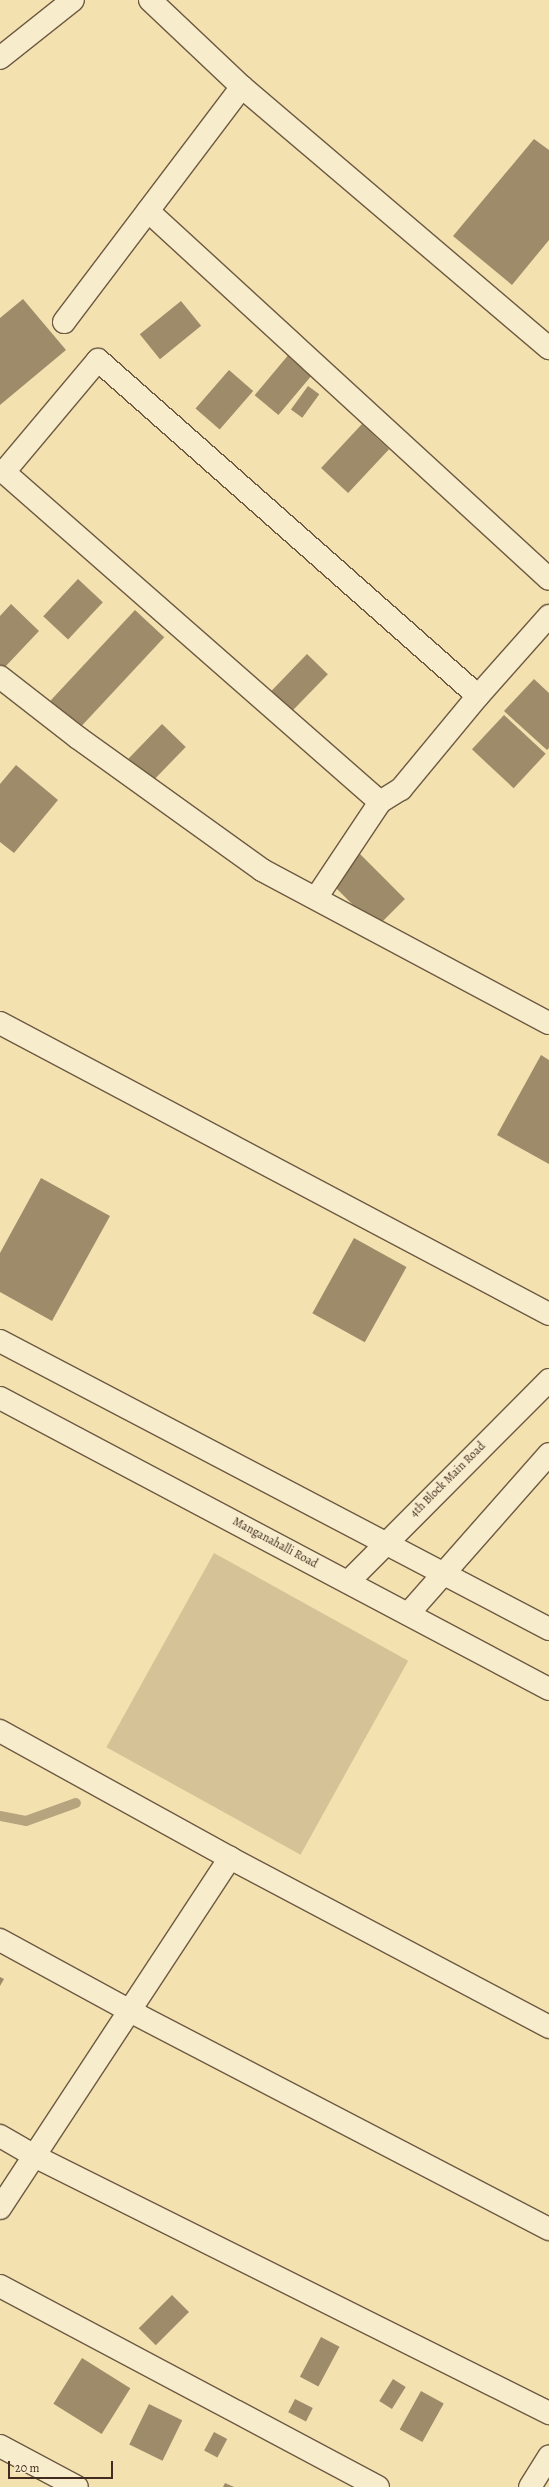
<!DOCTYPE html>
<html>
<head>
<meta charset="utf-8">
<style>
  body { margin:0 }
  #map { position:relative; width:549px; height:2487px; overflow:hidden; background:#f3e2b0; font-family:Alegreya,serif }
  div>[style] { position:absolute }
  .green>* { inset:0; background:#d5c397; transform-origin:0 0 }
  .stream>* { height:10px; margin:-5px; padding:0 5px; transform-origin:5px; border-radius:5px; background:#b6a47f }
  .building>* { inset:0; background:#9e8b6a; transform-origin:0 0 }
  .roads { filter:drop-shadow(1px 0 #6e5a43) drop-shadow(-1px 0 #6e5a43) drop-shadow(0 1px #6e5a43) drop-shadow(0 -1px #6e5a43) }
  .street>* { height:22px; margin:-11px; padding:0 11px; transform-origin:11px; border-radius:11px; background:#f7eccc }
  .secondary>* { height:22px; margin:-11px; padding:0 11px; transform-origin:11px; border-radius:11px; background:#f7eccc }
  span { translate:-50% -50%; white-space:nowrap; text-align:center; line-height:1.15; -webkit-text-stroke:3px #f7eccc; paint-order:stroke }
  .street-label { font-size:12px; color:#412c1f }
  .scale { position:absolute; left:8px; top:2461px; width:105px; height:18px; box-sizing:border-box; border:2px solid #412c1f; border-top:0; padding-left:5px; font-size:12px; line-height:14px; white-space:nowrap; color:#412c1f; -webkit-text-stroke:3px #f7eccc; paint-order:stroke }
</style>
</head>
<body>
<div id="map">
  <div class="green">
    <div style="left:214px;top:1553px;width:222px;height:222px;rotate:29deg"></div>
  </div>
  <div class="stream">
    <div style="left:0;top:1816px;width:26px;rotate:11deg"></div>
    <div style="left:26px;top:1821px;width:53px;rotate:-19.8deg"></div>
  </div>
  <div class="building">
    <div style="clip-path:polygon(534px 139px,549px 150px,549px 240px,512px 285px,453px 236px)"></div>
    <div style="clip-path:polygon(23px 299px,66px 350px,0 405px,0 318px)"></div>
    <div style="left:181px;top:301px;width:32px;height:53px;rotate:51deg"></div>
    <div style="left:290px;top:353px;width:31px;height:55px;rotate:40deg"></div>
    <div style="left:229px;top:370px;width:32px;height:51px;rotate:41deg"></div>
    <div style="left:308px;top:386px;width:14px;height:29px;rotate:36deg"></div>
    <div style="left:362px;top:424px;width:37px;height:60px;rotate:43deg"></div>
    <div style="left:78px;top:579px;width:34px;height:51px;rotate:43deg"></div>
    <div style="clip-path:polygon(11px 604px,39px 631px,4px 668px,0 665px,0 616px)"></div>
    <div style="left:135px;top:610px;width:40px;height:124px;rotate:43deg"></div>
    <div style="left:307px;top:654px;width:29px;height:51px;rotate:44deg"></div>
    <div style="clip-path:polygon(534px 679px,549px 693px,549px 748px,547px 750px,504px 711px)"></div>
    <div style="left:504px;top:715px;width:57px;height:47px;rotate:43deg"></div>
    <div style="left:162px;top:724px;width:33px;height:54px;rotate:44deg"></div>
    <div style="clip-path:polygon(16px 765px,58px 800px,14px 853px,0 842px,0 784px)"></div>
    <div style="left:359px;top:853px;width:65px;height:41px;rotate:45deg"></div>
    <div style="clip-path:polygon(541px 1055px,549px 1060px,549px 1164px,497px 1135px)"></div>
    <div style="clip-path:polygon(41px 1178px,110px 1216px,52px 1321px,0 1292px,0 1253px)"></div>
    <div style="left:354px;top:1238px;width:60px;height:86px;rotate:29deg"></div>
    <div style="clip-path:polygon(0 1977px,4px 1979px,0 1986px)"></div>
    <div style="left:172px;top:2295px;width:24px;height:47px;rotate:45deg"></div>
    <div style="left:321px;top:2337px;width:21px;height:45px;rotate:28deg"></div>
    <div style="left:82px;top:2358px;width:57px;height:54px;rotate:32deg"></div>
    <div style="left:393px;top:2379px;width:15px;height:26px;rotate:32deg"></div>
    <div style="left:421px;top:2391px;width:26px;height:44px;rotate:29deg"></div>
    <div style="left:295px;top:2399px;width:20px;height:15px;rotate:27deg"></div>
    <div style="left:149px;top:2404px;width:37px;height:45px;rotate:26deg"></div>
    <div style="left:214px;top:2432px;width:15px;height:21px;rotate:28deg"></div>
    <div style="clip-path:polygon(225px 2483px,234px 2487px,223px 2487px)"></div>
  </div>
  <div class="roads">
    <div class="street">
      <div style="left:150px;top:0;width:127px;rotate:43.4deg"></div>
      <div style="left:242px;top:87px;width:403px;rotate:40.4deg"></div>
      <div style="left:0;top:58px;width:93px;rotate:-38.5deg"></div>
      <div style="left:148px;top:211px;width:544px;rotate:42.54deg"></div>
      <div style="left:64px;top:322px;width:295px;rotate:-52.9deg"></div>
      <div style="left:0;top:677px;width:98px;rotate:37.9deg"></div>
      <div style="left:77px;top:737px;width:228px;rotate:35.7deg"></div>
      <div style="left:262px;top:870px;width:325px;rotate:28.1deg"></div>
      <div style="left:380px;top:802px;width:500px;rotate:-138.73deg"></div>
      <div style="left:4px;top:472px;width:146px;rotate:-50deg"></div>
      <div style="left:98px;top:360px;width:507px;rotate:41.48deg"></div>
      <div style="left:316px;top:898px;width:115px;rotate:-56.3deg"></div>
      <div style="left:380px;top:802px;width:25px;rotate:-32deg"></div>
      <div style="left:401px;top:789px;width:121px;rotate:-50.4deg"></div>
      <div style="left:478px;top:696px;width:107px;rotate:-48.4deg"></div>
      <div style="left:0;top:1023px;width:621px;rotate:27.93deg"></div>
      <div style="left:0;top:1731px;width:263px;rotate:28.9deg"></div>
      <div style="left:230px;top:1858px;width:361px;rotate:27.9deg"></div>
      <div style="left:0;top:1940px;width:148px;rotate:28.6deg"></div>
      <div style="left:130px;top:2011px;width:472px;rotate:27.5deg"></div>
      <div style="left:0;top:2136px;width:39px;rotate:30deg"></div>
      <div style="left:34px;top:2156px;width:576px;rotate:26.52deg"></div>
      <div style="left:0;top:2208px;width:419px;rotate:-56.7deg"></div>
      <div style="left:0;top:2286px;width:428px;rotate:28deg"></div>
      <div style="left:0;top:2446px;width:87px;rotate:28deg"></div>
      <div style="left:530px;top:2487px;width:36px;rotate:-58deg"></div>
    </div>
    <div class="secondary">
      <div style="left:0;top:1341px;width:620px;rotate:27.68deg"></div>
      <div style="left:0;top:1398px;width:621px;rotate:27.93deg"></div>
      <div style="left:348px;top:1582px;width:285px;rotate:-45.1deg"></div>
      <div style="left:408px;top:1614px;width:213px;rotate:-48.6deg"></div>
    </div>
  </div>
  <div class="street-label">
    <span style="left:448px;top:1480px;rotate:-45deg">4th Block Main Road</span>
    <span style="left:275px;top:1543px;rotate:28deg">Manganahalli Road</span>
  </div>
  <div class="scale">20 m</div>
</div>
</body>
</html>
